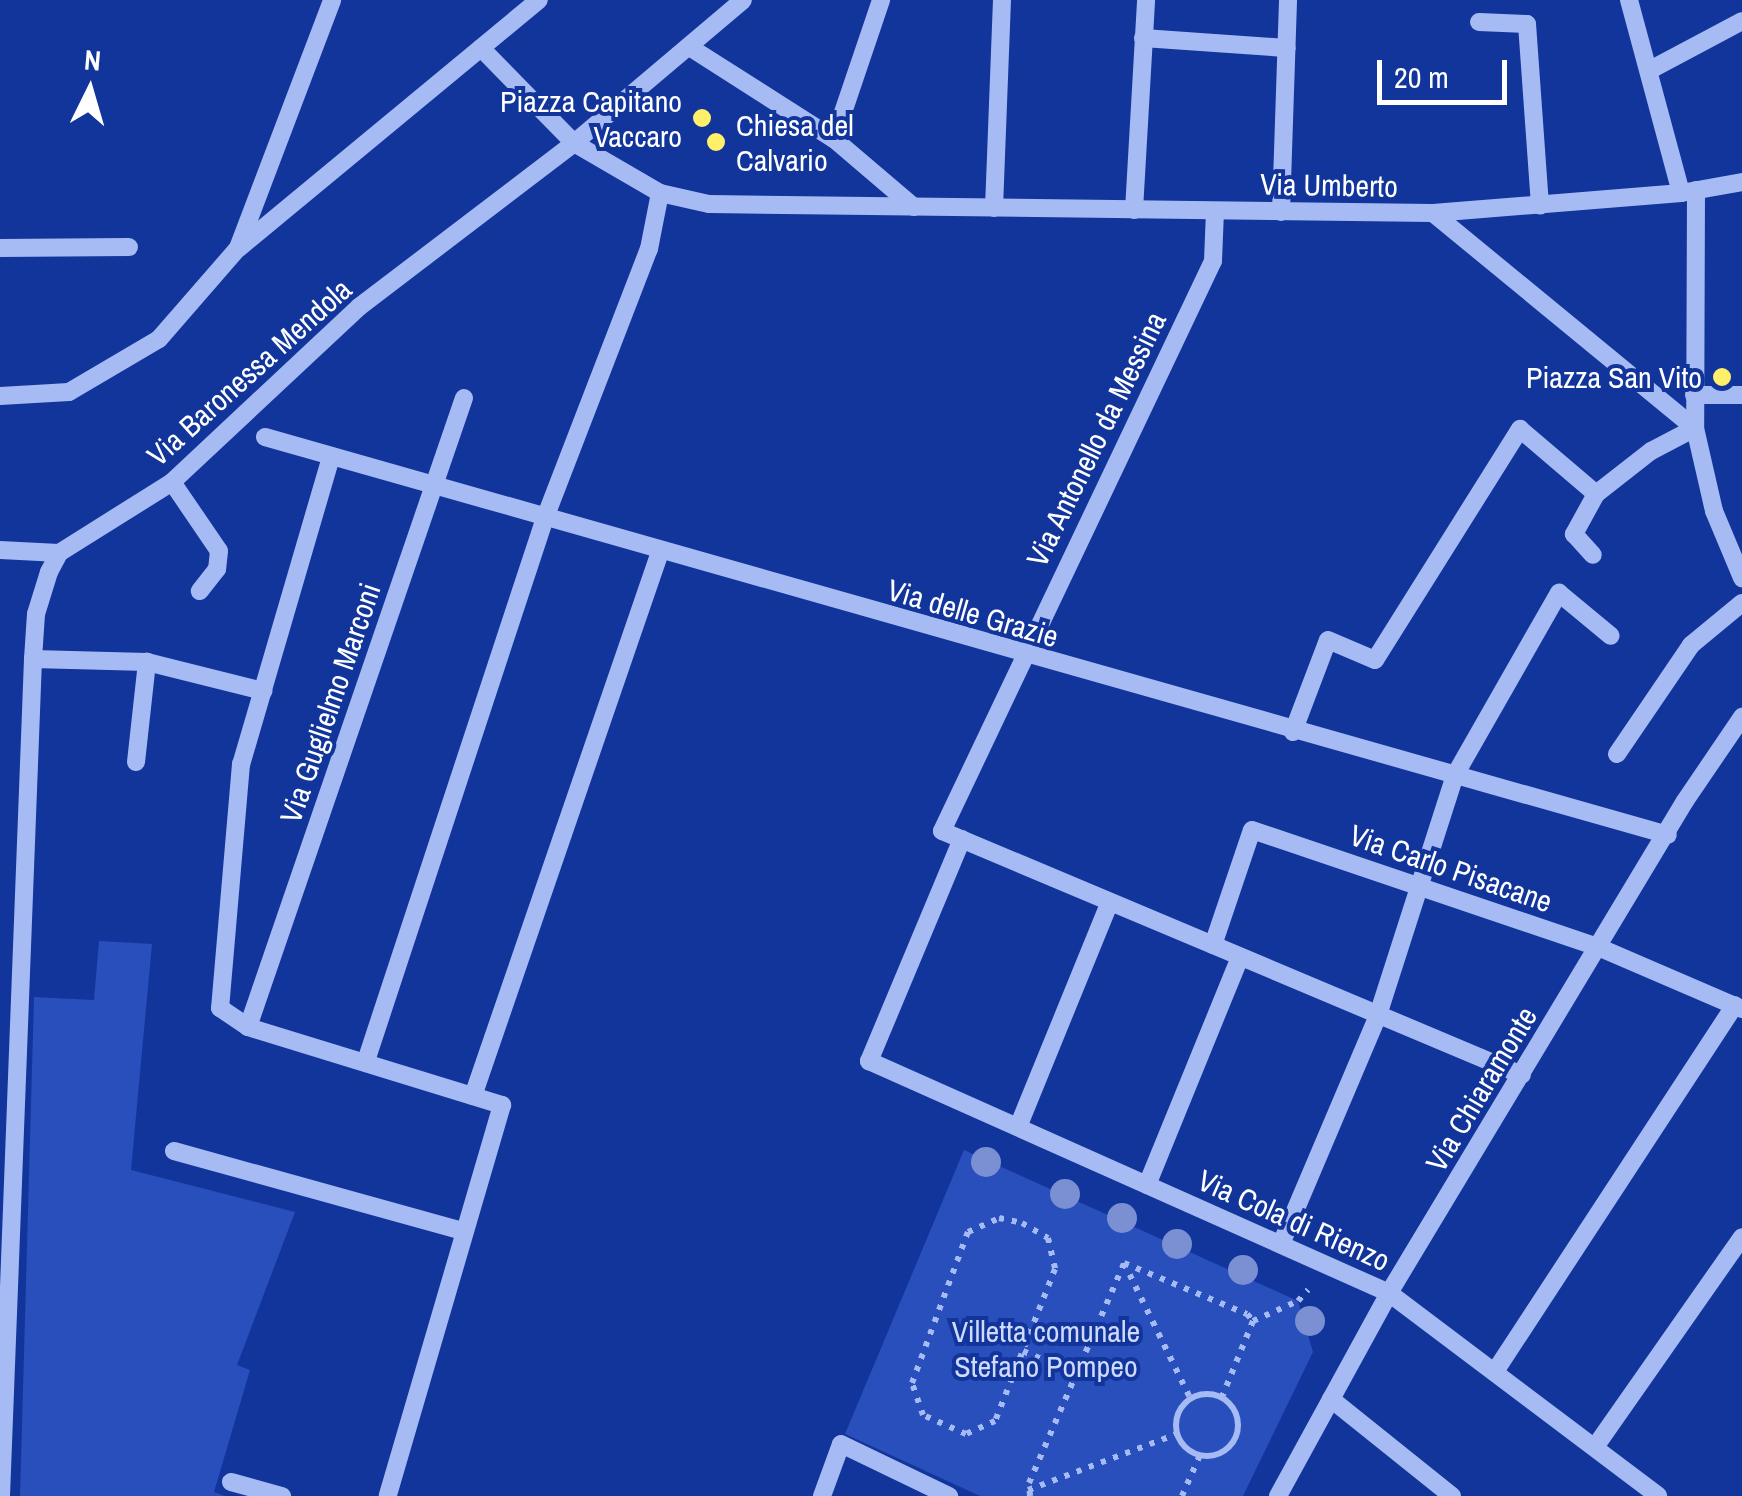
<!DOCTYPE html>
<html>
<head>
<meta charset="utf-8">
<style>
  body { margin:0 }
  #map { position:relative; width:1742px; height:1496px; overflow:hidden; background:#12359c; font-family:"Archivo Narrow",sans-serif }
  div>[style] { position:absolute }
  .green>* { inset:0; background:#284fbc }
  .path>* { height:6px; margin-top:-3px; transform-origin:0; background:repeating-linear-gradient(90deg,#a6bbf4 0 5px,transparent 0 13px) }
  .path>.ring { margin:-3px; padding:0; box-sizing:content-box; background:none; border:6px solid #a6bbf4; border-radius:50% }
  .minor>* { height:18px; margin:-9px; padding:0 9px; transform-origin:9px; border-radius:9px; background:#a6bbf4 }
  .trees>* { width:30px; height:30px; margin:-15px; border-radius:50%; background:#7a90d2 }
  .dots>* { width:28px; height:28px; translate:-50% -50%; box-sizing:border-box; border:5px solid #12359c; border-radius:50% }
  span { translate:-50% -50%; white-space:nowrap; text-align:center; line-height:1.15; -webkit-text-stroke:8px #12359c; paint-order:stroke }
  .poi-label { font-size:30px; color:#fff }
  .right { translate:-100% -50%; text-align:right }
  .left { translate:0 -50%; text-align:left }
  .street-label { font-size:30px; color:#fff }
  .park-label { font-size:30px; color:#cfdbfe }
  .north { position:absolute; left:40px; top:40px; width:100px; height:100px; -webkit-text-stroke:8px #12359c; paint-order:stroke; rotate:5deg; font-size:28px; font-weight:700; line-height:40px; text-align:center; color:#fff }
  .north::after { content:''; display:block; margin:auto; width:35px; height:45px; background:#fff; clip-path:polygon(50% 0,100% 100%,50% 72%,0 100%) }
  .scale { position:absolute; left:1377px; top:60px; width:130px; height:45px; box-sizing:border-box; border:5px solid #fff; border-top:0; padding-left:12px; font-size:30px; line-height:35px; white-space:nowrap; color:#fff; -webkit-text-stroke:8px #12359c; paint-order:stroke }
</style>
</head>
<body>
<div id="map">
  <div class="green">
    <div style="clip-path:polygon(99px 941px,152px 944px,131px 1170px,295px 1212px,237px 1365px,250px 1370px,214px 1492px,225px 1496px,20px 1496px,34px 997px,94px 1000px)"></div>
    <div style="clip-path:polygon(964px 1150px,1298px 1301px,1313px 1352px,1243px 1496px,980px 1496px,845px 1434px)"></div>
  </div>
  <div class="path">
    <div style="left:999px;top:1218px;width:24px;rotate:12deg"></div>
    <div style="left:1022px;top:1223px;width:30px;rotate:30deg"></div>
    <div style="left:1048px;top:1238px;width:32px;rotate:77deg"></div>
    <div style="left:1055px;top:1269px;width:163px;rotate:111.5deg"></div>
    <div style="left:995px;top:1421px;width:32px;rotate:156deg"></div>
    <div style="left:966px;top:1434px;width:47px;rotate:-156.2deg"></div>
    <div style="left:923px;top:1415px;width:34px;rotate:-109deg"></div>
    <div style="left:912px;top:1383px;width:161px;rotate:-69.7deg"></div>
    <div style="left:968px;top:1232px;width:34px;rotate:-24deg"></div>
    <div style="left:1124px;top:1263px;width:150px;rotate:63.9deg"></div>
    <div style="left:1253px;top:1321px;width:49px;rotate:-24deg"></div>
    <div style="left:1298px;top:1301px;width:15px;rotate:-48deg"></div>
    <div style="left:1023px;top:1351px;width:56px;rotate:23.3deg"></div>
    <div class="ring" style="left:1176px;top:1394px;width:56px;height:56px"></div>
    <div style="left:1028px;top:1490px;width:159px;rotate:-20.6deg"></div>
    <div style="left:1030px;top:1496px;width:13px;rotate:-94deg"></div>
    <div style="left:1029px;top:1483px;width:240px;rotate:-66.6deg"></div>
    <div style="left:1124px;top:1263px;width:133px;rotate:22.5deg"></div>
    <div style="left:1247px;top:1314px;width:9px;rotate:49deg"></div>
    <div style="left:1253px;top:1321px;width:82px;rotate:112.2deg"></div>
    <div style="left:1182px;top:1496px;width:45px;rotate:-66.3deg"></div>
  </div>
  <div class="minor">
    <div style="left:1629px;top:0;width:200px;rotate:74.9deg"></div>
    <div style="left:1479px;top:22px;width:48px;rotate:2.4deg"></div>
    <div style="left:1527px;top:24px;width:182px;rotate:85.9deg"></div>
    <div style="left:1143px;top:38px;width:144px;rotate:4deg"></div>
    <div style="left:481px;top:48px;width:133px;rotate:45.6deg"></div>
    <div style="left:574px;top:143px;width:99px;rotate:30.2deg"></div>
    <div style="left:660px;top:193px;width:50px;rotate:12.7deg"></div>
    <div style="left:709px;top:204px;width:724px;rotate:0.71deg"></div>
    <div style="left:1433px;top:213px;width:249px;rotate:-4.6deg"></div>
    <div style="left:1681px;top:193px;width:62px;rotate:-10.2deg"></div>
    <div style="left:691px;top:48px;width:169px;rotate:32.5deg"></div>
    <div style="left:834px;top:139px;width:105px;rotate:40.4deg"></div>
    <div style="left:1650px;top:70px;width:104px;rotate:-28deg"></div>
    <div style="left:834px;top:139px;width:147px;rotate:-71.3deg"></div>
    <div style="left:1696px;top:190px;width:238px;rotate:90.2deg"></div>
    <div style="left:1695px;top:428px;width:85px;rotate:77.1deg"></div>
    <div style="left:1714px;top:511px;width:73px;rotate:67.3deg"></div>
    <div style="left:994px;top:208px;width:208px;rotate:-87.8deg"></div>
    <div style="left:1134px;top:210px;width:210px;rotate:-86.7deg"></div>
    <div style="left:1215px;top:211px;width:50px;rotate:92.3deg"></div>
    <div style="left:1213px;top:261px;width:631px;rotate:115.43deg"></div>
    <div style="left:942px;top:831px;width:629px;rotate:22.82deg"></div>
    <div style="left:1281px;top:212px;width:212px;rotate:-88.1deg"></div>
    <div style="left:1433px;top:213px;width:339px;rotate:39.4deg"></div>
    <div style="left:1695px;top:428px;width:50px;rotate:152.4deg"></div>
    <div style="left:1651px;top:451px;width:70px;rotate:142deg"></div>
    <div style="left:1596px;top:494px;width:46px;rotate:118.8deg"></div>
    <div style="left:1574px;top:534px;width:28px;rotate:48deg"></div>
    <div style="left:0;top:248px;width:129px;rotate:-0.4deg"></div>
    <div style="left:239px;top:248px;width:389px;rotate:-39.6deg"></div>
    <div style="left:1694px;top:395px;width:48px"></div>
    <div style="left:0;top:396px;width:69px;rotate:-3.3deg"></div>
    <div style="left:69px;top:392px;width:104px;rotate:-30.5deg"></div>
    <div style="left:159px;top:339px;width:121px;rotate:-49deg"></div>
    <div style="left:238px;top:248px;width:265px;rotate:-69.2deg"></div>
    <div style="left:265px;top:437px;width:1458px;rotate:15.84deg"></div>
    <div style="left:331px;top:457px;width:320px;rotate:106.3deg"></div>
    <div style="left:241px;top:764px;width:245px;rotate:94.9deg"></div>
    <div style="left:220px;top:1008px;width:34px;rotate:34deg"></div>
    <div style="left:248px;top:1027px;width:266px;rotate:17.1deg"></div>
    <div style="left:502px;top:1105px;width:407px;rotate:106.3deg"></div>
    <div style="left:172px;top:482px;width:83px;rotate:55.7deg"></div>
    <div style="left:219px;top:551px;width:18px;rotate:96deg"></div>
    <div style="left:217px;top:569px;width:28px;rotate:128deg"></div>
    <div style="left:0;top:550px;width:59px;rotate:2.9deg"></div>
    <div style="left:33px;top:659px;width:114px;rotate:1.5deg"></div>
    <div style="left:147px;top:662px;width:120px;rotate:14deg"></div>
    <div style="left:1293px;top:732px;width:98px;rotate:-69.2deg"></div>
    <div style="left:1328px;top:640px;width:51px;rotate:23.1deg"></div>
    <div style="left:1375px;top:660px;width:273px;rotate:-57.9deg"></div>
    <div style="left:1520px;top:429px;width:100px;rotate:40.5deg"></div>
    <div style="left:1617px;top:754px;width:132px;rotate:-55.8deg"></div>
    <div style="left:1691px;top:645px;width:66px;rotate:-39.5deg"></div>
    <div style="left:136px;top:762px;width:101px;rotate:-83.7deg"></div>
    <div style="left:962px;top:839px;width:241px;rotate:112.7deg"></div>
    <div style="left:869px;top:1061px;width:569px;rotate:24.04deg"></div>
    <div style="left:1389px;top:1293px;width:337px;rotate:37deg"></div>
    <div style="left:1213px;top:945px;width:121px;rotate:-71.3deg"></div>
    <div style="left:1252px;top:830px;width:365px;rotate:18.7deg"></div>
    <div style="left:1598px;top:947px;width:157px;rotate:23.3deg"></div>
    <div style="left:248px;top:1027px;width:665px;rotate:-71.05deg"></div>
    <div style="left:366px;top:1061px;width:572px;rotate:-71.76deg"></div>
    <div style="left:545px;top:518px;width:288px;rotate:-68.9deg"></div>
    <div style="left:649px;top:249px;width:57px;rotate:-78.9deg"></div>
    <div style="left:473px;top:1096px;width:575px;rotate:-71.03deg"></div>
    <div style="left:1018px;top:1127px;width:243px;rotate:-67.8deg"></div>
    <div style="left:174px;top:1151px;width:300px;rotate:15.5deg"></div>
    <div style="left:1147px;top:1185px;width:246px;rotate:-67.8deg"></div>
    <div style="left:1281px;top:1244px;width:249px;rotate:-67deg"></div>
    <div style="left:1378px;top:1015px;width:252px;rotate:-72.2deg"></div>
    <div style="left:1455px;top:775px;width:210px;rotate:-60.3deg"></div>
    <div style="left:1559px;top:593px;width:67px;rotate:39.6deg"></div>
    <div style="left:1496px;top:1370px;width:436px;rotate:-56.8deg"></div>
    <div style="left:1331px;top:1399px;width:155px;rotate:38.7deg"></div>
    <div style="left:1595px;top:1447px;width:256px;rotate:-55deg"></div>
    <div style="left:231px;top:1482px;width:53px;rotate:15.4deg"></div>
    <div style="left:1px;top:1496px;width:838px;rotate:-87.81deg"></div>
    <div style="left:33px;top:659px;width:45px;rotate:-86.2deg"></div>
    <div style="left:36px;top:614px;width:44px;rotate:-72.8deg"></div>
    <div style="left:49px;top:572px;width:21px;rotate:-62deg"></div>
    <div style="left:59px;top:553px;width:133px;rotate:-32.1deg"></div>
    <div style="left:172px;top:482px;width:256px;rotate:-43.1deg"></div>
    <div style="left:359px;top:307px;width:270px;rotate:-37.3deg"></div>
    <div style="left:574px;top:143px;width:221px;rotate:-40.2deg"></div>
    <div style="left:822px;top:1496px;width:55px;rotate:-69.9deg"></div>
    <div style="left:841px;top:1444px;width:120px;rotate:25.7deg"></div>
    <div style="left:1278px;top:1496px;width:231px;rotate:-61.3deg"></div>
    <div style="left:1389px;top:1293px;width:574px;rotate:-58.97deg"></div>
    <div style="left:1685px;top:801px;width:102px;rotate:-55.8deg"></div>
  </div>
  <div class="trees">
    <div style="left:986px;top:1162px"></div>
    <div style="left:1065px;top:1194px"></div>
    <div style="left:1122px;top:1218px"></div>
    <div style="left:1177px;top:1244px"></div>
    <div style="left:1243px;top:1270px"></div>
    <div style="left:1310px;top:1321px"></div>
  </div>
  <div class="dots">
    <div style="left:702px;top:118px;background:#ffef69"></div>
    <div style="left:716px;top:142px;background:#ffef69"></div>
    <div style="left:1722px;top:377px;background:#ffef69"></div>
  </div>
  <div class="poi-label">
    <span class="right" style="left:682px;top:118px">Piazza Capitano<br>Vaccaro</span>
    <span class="left" style="left:736px;top:142px">Chiesa del<br>Calvario</span>
    <span class="right" style="left:1702px;top:377px">Piazza San Vito</span>
  </div>
  <div class="street-label">
    <span style="left:1329px;top:185px;rotate:1deg">Via Umberto</span>
    <span style="left:249px;top:372px;rotate:-42deg">Via Baronessa Mendola</span>
    <span style="left:1096px;top:439px;rotate:-64deg">Via Antonello da Messina</span>
    <span style="left:973px;top:613px;rotate:16deg">Via delle Grazie</span>
    <span style="left:330px;top:703px;rotate:-71deg">Via Guglielmo Marconi</span>
    <span style="left:1451px;top:868px;rotate:19deg">Via Carlo Pisacane</span>
    <span style="left:1481px;top:1089px;rotate:-59deg">Via Chiaramonte</span>
    <span style="left:1294px;top:1220px;rotate:24deg">Via Cola di Rienzo</span>
  </div>
  <div class="park-label">
    <span style="left:1046px;top:1348px">Villetta comunale<br>Stefano Pompeo</span>
  </div>
  <div class="north">N</div>
  <div class="scale">20 m</div>
</div>
</body>
</html>
